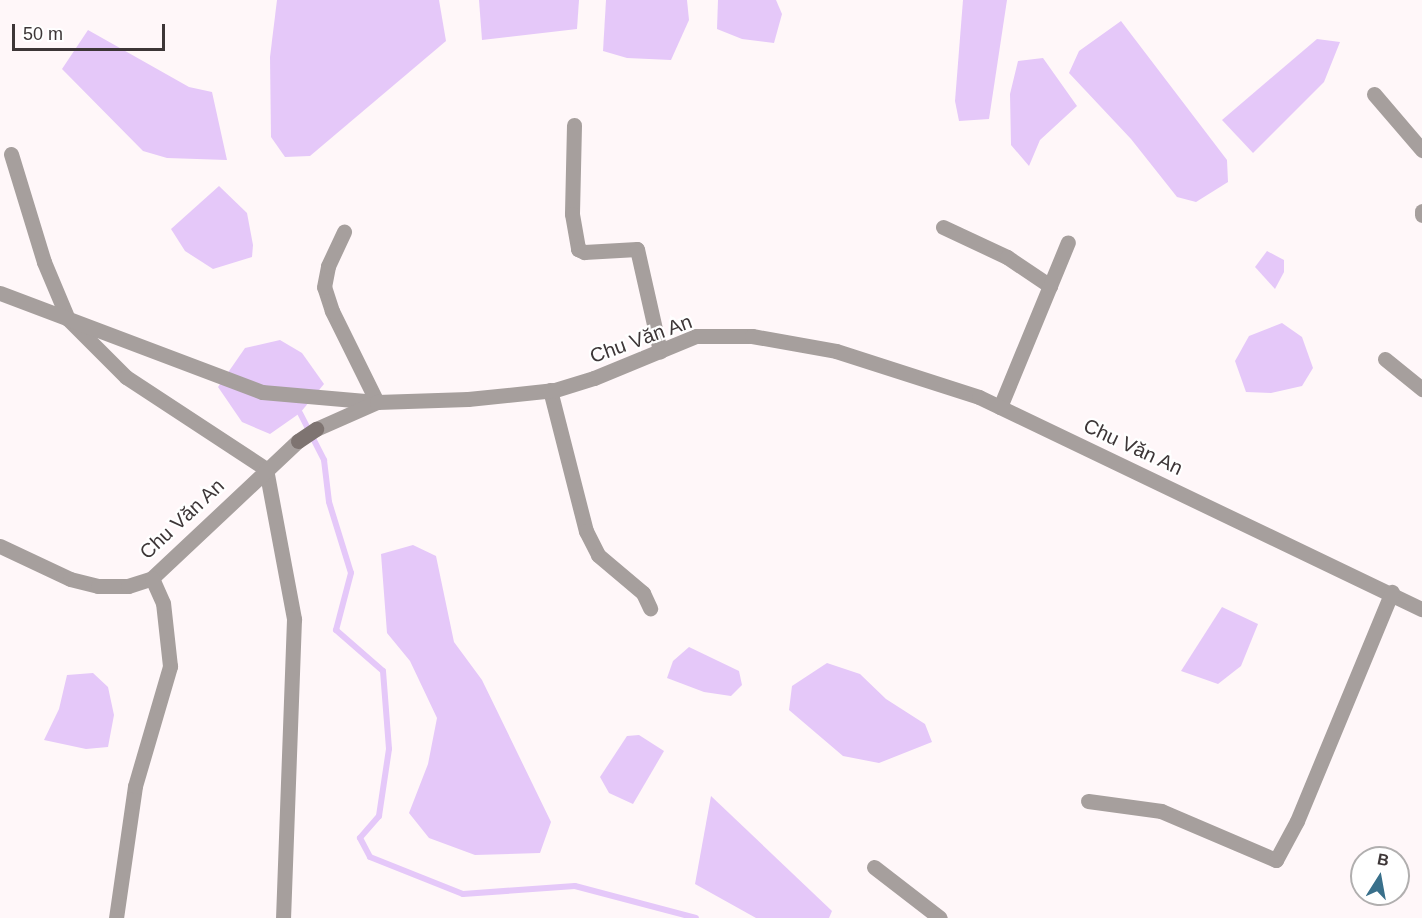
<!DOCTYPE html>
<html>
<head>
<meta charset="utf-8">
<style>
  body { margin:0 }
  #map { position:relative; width:1422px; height:918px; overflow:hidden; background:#fff7f9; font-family:Arial,sans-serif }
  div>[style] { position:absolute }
  .water>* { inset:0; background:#e5c8f9 }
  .stream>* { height:6px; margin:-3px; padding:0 3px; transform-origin:3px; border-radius:3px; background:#e5c8f9 }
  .street>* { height:15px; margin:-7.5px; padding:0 7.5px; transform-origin:7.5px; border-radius:7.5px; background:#a69f9d }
  .secondary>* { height:15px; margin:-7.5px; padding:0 7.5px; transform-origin:7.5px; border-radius:7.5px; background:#7e7471 }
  span { translate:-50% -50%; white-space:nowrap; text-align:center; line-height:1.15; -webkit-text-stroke:4.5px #fff; paint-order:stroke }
  .street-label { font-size:20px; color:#3d3637 }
  .north { position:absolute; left:1350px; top:846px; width:60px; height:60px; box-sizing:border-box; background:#fff; border:2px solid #b1afaf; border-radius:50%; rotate:11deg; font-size:16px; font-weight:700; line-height:24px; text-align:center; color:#3d3637 }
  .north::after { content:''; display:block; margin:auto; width:21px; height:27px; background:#39708b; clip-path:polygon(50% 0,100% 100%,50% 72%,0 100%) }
  .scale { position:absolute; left:12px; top:24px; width:153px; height:27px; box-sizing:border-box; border:3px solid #3d3637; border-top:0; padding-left:8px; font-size:18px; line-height:21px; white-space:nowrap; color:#3d3637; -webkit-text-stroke:4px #fff; paint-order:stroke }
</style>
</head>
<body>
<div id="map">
  <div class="water">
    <div style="clip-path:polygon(277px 0,439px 0,446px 41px,310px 156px,285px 157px,271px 137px,270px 57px)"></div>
    <div style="clip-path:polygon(479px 0,579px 0,577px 29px,482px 40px)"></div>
    <div style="clip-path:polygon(606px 0,687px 0,689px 20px,671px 60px,627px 58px,603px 51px)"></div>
    <div style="clip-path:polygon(718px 0,776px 0,782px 14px,774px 43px,742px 39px,717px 29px)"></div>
    <div style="clip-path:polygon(963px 0,1007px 0,989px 119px,959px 121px,955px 101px)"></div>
    <div style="clip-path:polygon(1121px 21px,1227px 160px,1228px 182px,1196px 202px,1177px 197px,1131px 139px,1069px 73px,1079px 51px)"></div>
    <div style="clip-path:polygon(88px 30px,189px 87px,212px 92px,227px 160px,167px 158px,143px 151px,62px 69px)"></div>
    <div style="clip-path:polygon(1317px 39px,1340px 42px,1324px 82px,1253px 153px,1222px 120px)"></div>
    <div style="clip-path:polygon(1043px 58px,1077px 106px,1040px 140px,1029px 166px,1011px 145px,1010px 94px,1018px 61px)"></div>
    <div style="clip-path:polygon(219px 186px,247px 213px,253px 245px,252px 257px,213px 269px,185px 251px,171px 229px)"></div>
    <div style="clip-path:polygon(1267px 251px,1284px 260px,1284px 272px,1275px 289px,1255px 267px)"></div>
    <div style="clip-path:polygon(1282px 323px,1302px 337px,1313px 368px,1302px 386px,1271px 393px,1246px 392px,1235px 361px,1249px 336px)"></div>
    <div style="clip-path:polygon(280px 340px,302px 353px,324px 384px,300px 413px,270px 434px,242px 422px,218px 387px,245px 348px)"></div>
    <div style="clip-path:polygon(413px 545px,436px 556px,454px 642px,482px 680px,551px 822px,540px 853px,475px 855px,429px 838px,409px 813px,428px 764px,437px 718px,410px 661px,387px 633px,381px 554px)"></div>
    <div style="clip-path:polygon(1222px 607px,1258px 624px,1241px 666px,1218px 684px,1181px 671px)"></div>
    <div style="clip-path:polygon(689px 647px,739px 671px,742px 685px,731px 696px,704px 692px,667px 678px,673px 661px)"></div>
    <div style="clip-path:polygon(827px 663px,860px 674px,886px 699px,925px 724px,932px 742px,879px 763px,843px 756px,789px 710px,792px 686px)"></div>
    <div style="clip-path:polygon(93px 673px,108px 687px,114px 715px,108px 747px,86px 749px,44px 740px,59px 709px,67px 675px)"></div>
    <div style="clip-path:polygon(639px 735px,664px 751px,633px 804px,609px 793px,600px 777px,627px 736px)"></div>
    <div style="clip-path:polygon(711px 796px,832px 911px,829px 918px,756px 918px,695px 884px)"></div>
  </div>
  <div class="stream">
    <div style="left:300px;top:413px;width:53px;rotate:62.9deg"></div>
    <div style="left:324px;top:460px;width:42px;rotate:83.2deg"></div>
    <div style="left:329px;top:502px;width:74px;rotate:72.8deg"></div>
    <div style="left:351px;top:573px;width:59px;rotate:104.7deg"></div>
    <div style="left:336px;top:630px;width:62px;rotate:41.1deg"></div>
    <div style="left:383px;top:671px;width:78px;rotate:85.6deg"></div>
    <div style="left:389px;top:749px;width:68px;rotate:98.5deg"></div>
    <div style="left:379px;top:816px;width:29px;rotate:131deg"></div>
    <div style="left:360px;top:838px;width:21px;rotate:62deg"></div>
    <div style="left:370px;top:857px;width:100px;rotate:21.7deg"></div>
    <div style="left:463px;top:894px;width:112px;rotate:-4.1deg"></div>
    <div style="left:575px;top:886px;width:125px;rotate:14.8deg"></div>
  </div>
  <div class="street">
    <div style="left:1374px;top:94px;width:74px;rotate:49.4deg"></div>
    <div style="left:574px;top:125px;width:89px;rotate:91.3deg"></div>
    <div style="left:572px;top:214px;width:36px;rotate:80deg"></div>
    <div style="left:578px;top:249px;width:7px;rotate:27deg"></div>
    <div style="left:584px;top:252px;width:53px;rotate:-3.2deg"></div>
    <div style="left:637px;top:249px;width:105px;rotate:77.3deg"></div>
    <div style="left:11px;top:154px;width:113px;rotate:73deg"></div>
    <div style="left:44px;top:262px;width:62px;rotate:67.2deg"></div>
    <div style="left:68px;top:319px;width:82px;rotate:45deg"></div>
    <div style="left:126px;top:377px;width:168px;rotate:33.3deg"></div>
    <div style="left:266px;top:469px;width:153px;rotate:79.4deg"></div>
    <div style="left:294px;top:619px;width:299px;rotate:92.1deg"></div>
    <div style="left:1422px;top:211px;width:4px;rotate:90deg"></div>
    <div style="left:943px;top:227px;width:71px;rotate:25.1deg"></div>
    <div style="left:1007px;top:257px;width:52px;rotate:34deg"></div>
    <div style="left:0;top:293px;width:280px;rotate:20.7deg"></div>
    <div style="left:262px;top:392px;width:115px;rotate:5deg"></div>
    <div style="left:377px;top:402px;width:102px;rotate:-116.3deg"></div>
    <div style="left:332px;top:311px;width:25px;rotate:-108deg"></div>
    <div style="left:324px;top:287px;width:21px;rotate:-79deg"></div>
    <div style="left:328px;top:266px;width:38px;rotate:-65deg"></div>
    <div style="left:1385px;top:359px;width:48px;rotate:39deg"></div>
    <div style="left:550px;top:390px;width:146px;rotate:75.7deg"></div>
    <div style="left:586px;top:531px;width:27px;rotate:63deg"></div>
    <div style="left:598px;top:555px;width:59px;rotate:40.2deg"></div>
    <div style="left:643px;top:593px;width:17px;rotate:65deg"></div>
    <div style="left:1000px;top:407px;width:178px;rotate:-67.6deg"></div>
    <div style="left:316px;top:429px;width:67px;rotate:-23.9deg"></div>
    <div style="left:377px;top:402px;width:91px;rotate:-1.9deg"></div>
    <div style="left:468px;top:399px;width:87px;rotate:-5.9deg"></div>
    <div style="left:555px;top:390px;width:41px;rotate:-17.1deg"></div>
    <div style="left:594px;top:378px;width:110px;rotate:-22.4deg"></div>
    <div style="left:696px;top:336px;width:56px"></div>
    <div style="left:752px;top:336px;width:85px;rotate:10.1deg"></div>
    <div style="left:836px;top:351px;width:150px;rotate:17.8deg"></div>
    <div style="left:979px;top:397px;width:491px;rotate:25.6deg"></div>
    <div style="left:0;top:546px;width:77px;rotate:25.2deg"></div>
    <div style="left:70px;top:579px;width:29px;rotate:14deg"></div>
    <div style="left:98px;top:586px;width:30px"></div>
    <div style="left:128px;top:586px;width:25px;rotate:-18deg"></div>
    <div style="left:152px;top:578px;width:200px;rotate:-43.2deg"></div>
    <div style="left:1088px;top:801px;width:74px;rotate:7.8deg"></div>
    <div style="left:1161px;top:811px;width:125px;rotate:23.1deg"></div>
    <div style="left:1276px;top:860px;width:44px;rotate:-61.7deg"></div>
    <div style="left:1297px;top:821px;width:248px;rotate:-67.5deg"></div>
    <div style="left:874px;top:867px;width:83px;rotate:37.7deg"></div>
    <div style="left:116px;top:918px;width:133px;rotate:-81.8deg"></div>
    <div style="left:135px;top:786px;width:125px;rotate:-73.7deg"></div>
    <div style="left:170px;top:666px;width:63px;rotate:-96.3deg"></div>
    <div style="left:163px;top:603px;width:27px;rotate:-114deg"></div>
  </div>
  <div class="secondary">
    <div style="left:298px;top:441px;width:22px;rotate:-34deg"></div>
  </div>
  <div class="street-label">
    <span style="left:641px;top:339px;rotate:-20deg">Chu Văn An</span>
    <span style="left:1133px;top:447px;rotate:25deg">Chu Văn An</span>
    <span style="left:182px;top:519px;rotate:-43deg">Chu Văn An</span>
  </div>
  <div class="north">B</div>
  <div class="scale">50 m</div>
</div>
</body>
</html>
